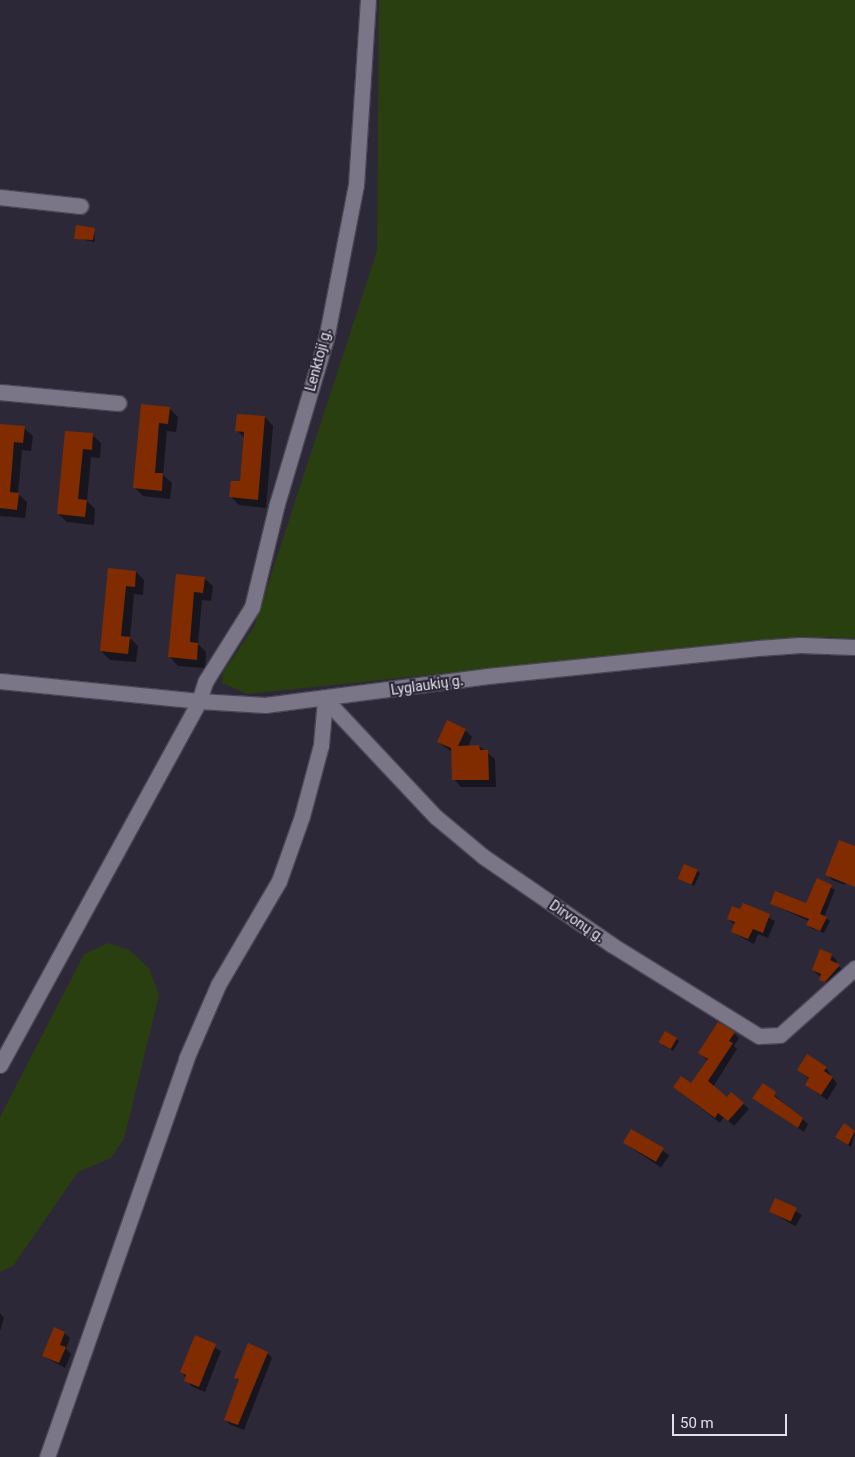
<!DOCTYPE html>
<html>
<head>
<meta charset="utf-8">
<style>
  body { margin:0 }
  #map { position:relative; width:855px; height:1457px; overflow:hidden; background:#2c2837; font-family:Roboto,sans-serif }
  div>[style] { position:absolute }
  .green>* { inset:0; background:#2a3f10 }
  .shadow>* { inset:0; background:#0007; transform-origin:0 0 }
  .building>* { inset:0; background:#812c00; transform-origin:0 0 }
  .roads { filter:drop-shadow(1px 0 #494753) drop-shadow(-1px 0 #494753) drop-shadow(0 1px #494753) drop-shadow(0 -1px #494753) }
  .minor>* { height:15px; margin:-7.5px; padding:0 7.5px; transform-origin:7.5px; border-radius:7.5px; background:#7a7688 }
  span { translate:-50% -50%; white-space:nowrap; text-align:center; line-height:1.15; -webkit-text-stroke:4.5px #2c2837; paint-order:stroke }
  .street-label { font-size:14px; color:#e1dfe9 }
  .scale { position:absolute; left:672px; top:1414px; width:115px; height:22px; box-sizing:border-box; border:2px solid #e1dfe9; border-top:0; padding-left:6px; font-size:15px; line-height:18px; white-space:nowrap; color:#e1dfe9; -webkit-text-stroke:4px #2c2837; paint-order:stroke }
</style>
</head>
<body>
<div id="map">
  <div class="green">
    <div style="clip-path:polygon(379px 0,855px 0,855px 638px,803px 637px,727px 644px,247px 694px,222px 683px,223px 672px,254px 627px,377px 251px)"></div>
    <div style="clip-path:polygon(108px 943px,129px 950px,149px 968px,159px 995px,124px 1139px,111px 1158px,78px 1172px,13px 1266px,0 1272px,0 1117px,84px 954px)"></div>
  </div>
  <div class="shadow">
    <div style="clip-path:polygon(94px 229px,95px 242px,75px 238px)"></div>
    <div style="clip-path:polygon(142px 406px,169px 408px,178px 417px,176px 432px,167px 431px,163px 475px,172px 483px,170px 499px,143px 496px,135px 488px)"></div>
    <div style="clip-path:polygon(265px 417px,273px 426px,266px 508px,239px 505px,231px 497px,241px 483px,245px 439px,237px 430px)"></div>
    <div style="clip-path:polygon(0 426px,24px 428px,33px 436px,31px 451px,22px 450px,18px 494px,27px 502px,25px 518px,0 516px)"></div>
    <div style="clip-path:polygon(66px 432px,92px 435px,101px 443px,100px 458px,91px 457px,87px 501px,95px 509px,94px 525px,67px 522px,58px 514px)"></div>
    <div style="clip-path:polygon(109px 569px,136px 572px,144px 580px,143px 595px,134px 594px,130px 638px,138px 646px,136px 662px,110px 660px,101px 651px)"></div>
    <div style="clip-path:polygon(177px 575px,204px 578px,213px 586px,211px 601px,202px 600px,198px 644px,206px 652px,205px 668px,178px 666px,170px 657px)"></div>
    <div style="clip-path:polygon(465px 730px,472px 737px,468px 747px,479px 746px,495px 759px,496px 787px,461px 787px,454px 779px,452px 752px,438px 742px)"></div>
    <div style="clip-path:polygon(855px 849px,855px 861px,845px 885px,832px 880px,827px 874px)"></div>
    <div style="clip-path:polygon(697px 871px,700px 873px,694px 886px,680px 878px)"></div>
    <div style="clip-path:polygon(817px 880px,835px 890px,824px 917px,830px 921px,824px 933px,811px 928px,808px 924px,809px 921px,771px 904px,807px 905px)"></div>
    <div style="clip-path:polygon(743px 905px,775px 921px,768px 938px,758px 934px,754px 944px,732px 932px,735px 925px,728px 919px,741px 911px)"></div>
    <div style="clip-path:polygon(821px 951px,832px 956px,826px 966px,833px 956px,837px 961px,836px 964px,844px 971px,831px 987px,813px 970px)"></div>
    <div style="clip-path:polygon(734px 1033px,739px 1038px,734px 1046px,737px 1049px,713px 1087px,727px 1099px,732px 1093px,749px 1109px,734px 1126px,724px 1117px,720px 1123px,680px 1092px,691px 1085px,708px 1061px,700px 1053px)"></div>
    <div style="clip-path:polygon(676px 1039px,679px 1041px,673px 1051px,662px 1045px)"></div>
    <div style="clip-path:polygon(826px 1068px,837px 1084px,827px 1100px,806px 1085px,810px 1080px,798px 1070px)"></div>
    <div style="clip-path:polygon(763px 1085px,808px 1124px,804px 1132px,754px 1098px)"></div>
    <div style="clip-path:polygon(844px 1125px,855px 1132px,851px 1147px,839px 1139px)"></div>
    <div style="left:632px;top:1130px;width:45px;height:15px;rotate:34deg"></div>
    <div style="left:776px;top:1200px;width:30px;height:13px;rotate:30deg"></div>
    <div style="clip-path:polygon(0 1313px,4px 1318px,0 1331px)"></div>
    <div style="clip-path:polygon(64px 1333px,70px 1338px,66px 1349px,71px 1354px,65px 1368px,43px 1356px)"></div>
    <div style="clip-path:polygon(195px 1337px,221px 1351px,205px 1392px,191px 1386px,182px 1372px)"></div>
    <div style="clip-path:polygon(267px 1353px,272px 1358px,244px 1430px,231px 1425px,225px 1420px,240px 1381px,236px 1377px)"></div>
  </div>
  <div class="building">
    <div style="clip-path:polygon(76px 225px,95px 228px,93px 240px,74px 239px)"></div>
    <div style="clip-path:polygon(141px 404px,170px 407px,168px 424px,159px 423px,155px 473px,163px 473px,162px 491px,133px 488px)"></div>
    <div style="clip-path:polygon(237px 414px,265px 416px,258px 500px,229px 497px,231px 481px,240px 481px,244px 432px,235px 431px)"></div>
    <div style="clip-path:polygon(0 424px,25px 426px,23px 443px,14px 442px,10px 492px,19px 493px,17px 510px,0 508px)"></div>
    <div style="clip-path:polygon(65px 431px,93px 433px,92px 450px,83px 449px,78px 499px,87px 500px,85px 517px,57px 514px)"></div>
    <div style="clip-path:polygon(108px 568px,136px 571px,135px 587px,126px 586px,121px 636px,130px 637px,128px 654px,100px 651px)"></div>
    <div style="clip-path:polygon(176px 574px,205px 577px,203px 593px,194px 592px,190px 642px,198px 643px,197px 660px,168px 657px)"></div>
    <div style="clip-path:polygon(447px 720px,466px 729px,458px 746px,479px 745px,480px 750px,488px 750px,489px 780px,452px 780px,451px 748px,437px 742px)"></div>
    <div style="clip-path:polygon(839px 840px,855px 846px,855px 887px,825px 875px)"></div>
    <div style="left:684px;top:864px;width:15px;height:16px;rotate:23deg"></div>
    <div style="clip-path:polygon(817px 878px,832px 885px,820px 914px,827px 917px,820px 931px,806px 925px,809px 919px,770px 904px,775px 891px,806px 903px)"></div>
    <div style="clip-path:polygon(743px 903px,770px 914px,763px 933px,753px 929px,748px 939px,731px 932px,735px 922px,727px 919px,732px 906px,740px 909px)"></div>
    <div style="clip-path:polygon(820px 949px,832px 954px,830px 960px,840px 965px,825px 982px,819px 980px,821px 974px,812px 970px)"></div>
    <div style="clip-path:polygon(718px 1022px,735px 1032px,729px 1041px,733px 1043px,708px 1081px,727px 1097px,731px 1092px,744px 1103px,728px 1121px,718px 1113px,715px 1118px,673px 1087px,681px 1076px,691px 1083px,708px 1059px,698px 1053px)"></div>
    <div style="left:665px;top:1031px;width:14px;height:13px;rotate:30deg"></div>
    <div style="clip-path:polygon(807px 1054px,827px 1067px,824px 1071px,833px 1077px,821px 1095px,805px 1085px,809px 1078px,797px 1070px)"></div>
    <div style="clip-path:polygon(763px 1083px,776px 1092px,774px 1096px,803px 1118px,798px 1128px,752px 1098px)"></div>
    <div style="clip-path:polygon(844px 1123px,855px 1131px,848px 1145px,835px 1137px)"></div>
    <div style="left:631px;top:1129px;width:38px;height:16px;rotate:30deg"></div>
    <div style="left:775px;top:1198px;width:24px;height:15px;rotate:24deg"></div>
    <div style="clip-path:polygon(54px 1327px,65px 1332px,60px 1345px,66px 1347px,59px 1363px,42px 1356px)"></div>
    <div style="clip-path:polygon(195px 1335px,216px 1344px,199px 1387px,184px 1381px,186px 1375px,180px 1372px)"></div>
    <div style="clip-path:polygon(248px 1343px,268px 1352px,238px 1425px,224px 1420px,239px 1379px,234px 1378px)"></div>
  </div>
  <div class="roads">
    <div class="minor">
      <div style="left:0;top:197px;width:81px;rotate:6.3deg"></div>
      <div style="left:0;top:392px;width:119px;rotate:5.3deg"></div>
      <div style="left:0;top:681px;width:200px;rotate:5.7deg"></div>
      <div style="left:199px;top:701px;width:66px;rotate:3.5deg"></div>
      <div style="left:265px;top:705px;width:225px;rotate:-7.4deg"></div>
      <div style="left:488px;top:676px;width:271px;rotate:-5.9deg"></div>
      <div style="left:758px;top:648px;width:42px;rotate:-4.1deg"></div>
      <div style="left:800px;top:645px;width:55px;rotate:2.1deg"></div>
      <div style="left:325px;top:699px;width:162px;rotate:46.8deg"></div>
      <div style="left:436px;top:817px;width:62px;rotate:39.8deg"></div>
      <div style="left:484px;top:857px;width:155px;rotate:34.5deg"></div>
      <div style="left:612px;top:945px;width:173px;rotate:31.8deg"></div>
      <div style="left:759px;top:1036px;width:21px;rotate:-3deg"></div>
      <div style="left:780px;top:1035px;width:101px;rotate:-41.8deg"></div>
      <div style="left:0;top:1065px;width:415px;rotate:-61.3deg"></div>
      <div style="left:199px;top:701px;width:20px;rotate:-72deg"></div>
      <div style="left:205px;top:682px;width:89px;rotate:-57.9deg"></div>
      <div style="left:252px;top:607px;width:106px;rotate:-76.4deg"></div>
      <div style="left:277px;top:504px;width:172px;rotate:-73.5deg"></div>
      <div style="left:326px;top:339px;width:157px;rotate:-79deg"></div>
      <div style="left:356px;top:185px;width:185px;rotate:-86.3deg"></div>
      <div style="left:47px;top:1457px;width:422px;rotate:-70.7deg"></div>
      <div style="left:186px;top:1059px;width:81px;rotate:-66.6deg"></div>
      <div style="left:218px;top:985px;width:121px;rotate:-59.6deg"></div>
      <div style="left:279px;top:881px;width:69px;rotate:-70.5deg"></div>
      <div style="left:302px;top:816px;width:73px;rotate:-75deg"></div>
      <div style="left:321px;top:745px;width:46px;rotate:-85deg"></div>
    </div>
  </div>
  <div class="street-label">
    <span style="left:318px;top:360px;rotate:-75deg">Lenktoji g.</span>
    <span style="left:427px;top:685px;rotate:-8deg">Lyglaukių g.</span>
    <span style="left:577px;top:921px;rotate:34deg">Dirvonų g.</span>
  </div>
  <div class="scale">50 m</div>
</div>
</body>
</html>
